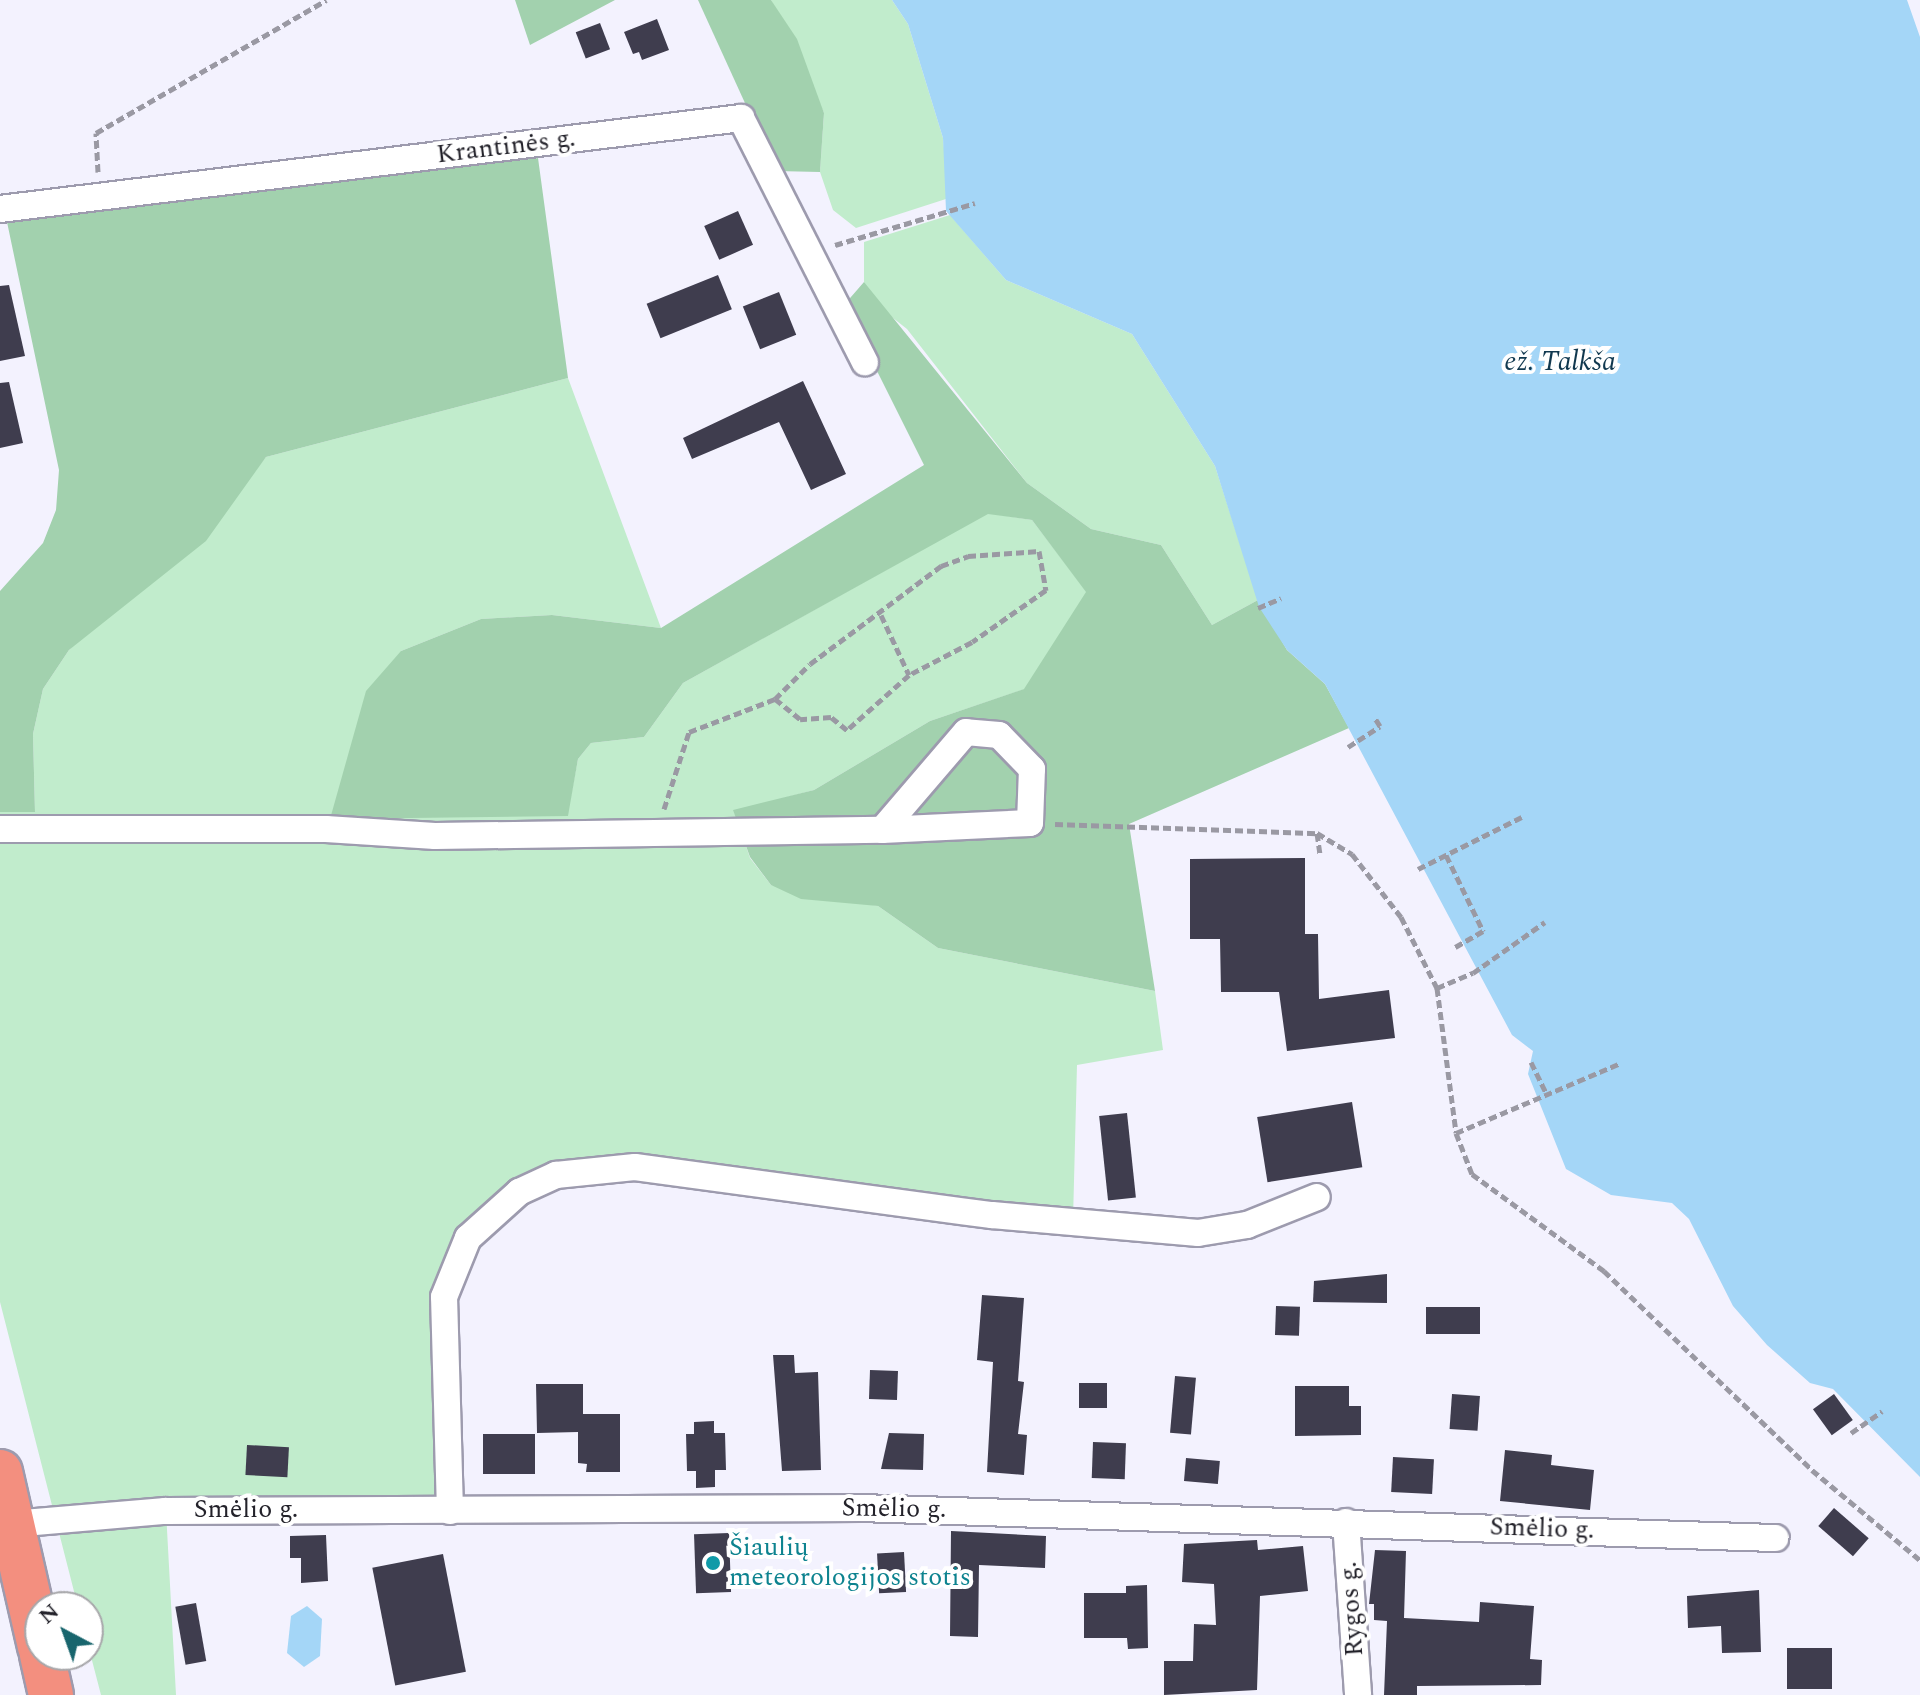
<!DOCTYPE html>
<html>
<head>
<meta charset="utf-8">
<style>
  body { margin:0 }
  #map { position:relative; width:1920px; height:1695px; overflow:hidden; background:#f3f2fe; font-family:Spectral,serif }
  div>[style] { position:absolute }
  .green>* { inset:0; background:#c1eccc }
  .forest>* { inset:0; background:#a2d1ae }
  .water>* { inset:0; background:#a4d6f7 }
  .building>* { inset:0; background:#3f3d4e; transform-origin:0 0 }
  .path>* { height:5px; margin-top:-2.5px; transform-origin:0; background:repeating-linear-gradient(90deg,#9a99a3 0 8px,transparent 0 12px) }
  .roads { filter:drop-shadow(2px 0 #9d9bae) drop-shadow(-2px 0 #9d9bae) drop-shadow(0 2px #9d9bae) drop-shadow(0 -2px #9d9bae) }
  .street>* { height:26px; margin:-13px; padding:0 13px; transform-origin:13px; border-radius:13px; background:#fff }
  .highway>* { height:44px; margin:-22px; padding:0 22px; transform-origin:22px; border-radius:22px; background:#f38f7f }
  .dots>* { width:22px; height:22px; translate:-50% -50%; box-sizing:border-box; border:4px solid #fff; border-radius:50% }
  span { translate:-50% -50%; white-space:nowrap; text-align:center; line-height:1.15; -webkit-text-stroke:8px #fff; paint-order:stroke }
  .street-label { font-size:26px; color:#23222a }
  .culture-label { font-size:26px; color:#0d838f }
  .left { translate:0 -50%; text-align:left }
  .water-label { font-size:28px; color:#10384f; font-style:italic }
  .north { position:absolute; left:24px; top:1591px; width:80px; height:80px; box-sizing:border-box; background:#fff; border:2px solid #a7a7aa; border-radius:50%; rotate:319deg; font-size:22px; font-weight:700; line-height:32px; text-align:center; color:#23222a }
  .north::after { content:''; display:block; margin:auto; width:28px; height:36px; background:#18656d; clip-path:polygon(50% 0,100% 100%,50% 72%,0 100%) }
</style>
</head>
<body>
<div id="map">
  <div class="green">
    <div style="clip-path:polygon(771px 0,892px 0,908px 24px,943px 138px,949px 198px,856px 228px,833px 210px,820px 172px,824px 113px)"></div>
    <div style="clip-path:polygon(950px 215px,1006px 280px,1132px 334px,1215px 466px,1258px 600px,1212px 625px,1161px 545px,1091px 529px,1027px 483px,907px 329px,874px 303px,864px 282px,864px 242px)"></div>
    <div style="clip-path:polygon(568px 378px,661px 628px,552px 615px,481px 619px,401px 651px,567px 816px,578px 759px,591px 743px,644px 737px,683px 683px,988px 513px,1032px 520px,1087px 592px,1025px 689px,930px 721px,814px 790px,734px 811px,750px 858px,771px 885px,878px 906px,938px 948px,1155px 991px,1163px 1050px,1077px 1065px,1073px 1220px,635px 1167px,556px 1175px,468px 1238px,444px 1297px,450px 1511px,166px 1511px,176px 1695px,101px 1695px,88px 1645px,88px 1607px,78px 1607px,0 1302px,0 812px,35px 812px,33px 734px,43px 689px,69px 650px,233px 497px,266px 457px)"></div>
  </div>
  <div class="forest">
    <div style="clip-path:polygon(515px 0,615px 0,530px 45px)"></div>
    <div style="clip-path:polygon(698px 0,771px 0,797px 39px,824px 113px,820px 172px,776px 171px)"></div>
    <div style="clip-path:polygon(538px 158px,568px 378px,266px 457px,206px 541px,69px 650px,43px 689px,33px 734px,35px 812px,0 812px,0 591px,43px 543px,56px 510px,59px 470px,7px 222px)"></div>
    <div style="clip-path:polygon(864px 282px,1027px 483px,1091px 529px,1161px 545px,1212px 625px,1258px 600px,1287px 650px,1325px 684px,1349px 728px,1129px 824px,1155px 991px,938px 948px,878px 906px,801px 899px,771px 885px,750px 857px,733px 810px,814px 790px,930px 721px,1024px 689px,1086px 592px,1032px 520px,988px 514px,683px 683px,644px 737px,591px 743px,578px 759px,568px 816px,330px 819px,366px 691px,401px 651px,481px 619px,552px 615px,661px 628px,924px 465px,844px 305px)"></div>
  </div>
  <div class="water">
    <div style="clip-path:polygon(892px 0,1907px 0,1920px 37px,1920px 1477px,1833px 1389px,1810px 1383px,1767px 1345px,1733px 1306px,1689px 1219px,1672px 1203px,1611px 1195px,1566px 1169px,1528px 1074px,1533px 1051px,1512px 1035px,1325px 684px,1287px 650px,1259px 607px,1215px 466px,1132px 334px,1006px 280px,946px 211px,943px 138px,908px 24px)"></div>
    <div style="clip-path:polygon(307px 1606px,322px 1619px,320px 1656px,304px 1667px,287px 1653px,291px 1616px)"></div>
  </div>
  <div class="building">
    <div style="clip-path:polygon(657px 19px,669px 50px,642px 60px,639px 52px,633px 54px,624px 32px)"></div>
    <div style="left:600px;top:23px;width:28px;height:26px;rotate:69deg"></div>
    <div style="left:738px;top:211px;width:37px;height:37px;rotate:66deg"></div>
    <div style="left:718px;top:275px;width:37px;height:77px;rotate:68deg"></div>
    <div style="clip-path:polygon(9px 285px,25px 356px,0 361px,0 286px)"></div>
    <div style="left:779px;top:292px;width:46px;height:39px;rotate:68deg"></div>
    <div style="clip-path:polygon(803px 381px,846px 474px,811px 490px,779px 422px,692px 459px,683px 438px)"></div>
    <div style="clip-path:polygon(9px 382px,23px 443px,0 448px,0 383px)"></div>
    <div style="clip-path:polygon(1305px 858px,1305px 934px,1318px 934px,1319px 999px,1389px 990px,1395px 1038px,1287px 1051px,1279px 992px,1221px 992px,1220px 939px,1190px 939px,1190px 859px)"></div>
    <div style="left:1352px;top:1102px;width:66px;height:96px;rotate:81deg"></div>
    <div style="left:1127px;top:1113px;width:85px;height:28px;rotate:84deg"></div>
    <div style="clip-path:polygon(1387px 1274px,1387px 1303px,1313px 1302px,1314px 1281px)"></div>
    <div style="clip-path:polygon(982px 1295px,1024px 1298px,1018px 1381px,1024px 1382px,1018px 1434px,1027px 1435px,1024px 1475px,987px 1472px,993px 1362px,977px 1360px)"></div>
    <div style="left:1276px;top:1306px;width:24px;height:29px;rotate:2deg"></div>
    <div style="left:1426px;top:1307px;width:54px;height:27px"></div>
    <div style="clip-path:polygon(773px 1355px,794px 1355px,795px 1373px,818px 1372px,821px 1470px,782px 1471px)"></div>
    <div style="left:870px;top:1370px;width:28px;height:29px;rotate:2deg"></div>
    <div style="left:1175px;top:1376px;width:21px;height:57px;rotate:5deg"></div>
    <div style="left:1107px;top:1383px;width:25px;height:28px;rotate:90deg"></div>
    <div style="clip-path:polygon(536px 1384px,583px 1384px,583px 1414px,620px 1414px,620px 1472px,586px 1472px,587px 1464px,578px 1463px,578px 1432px,537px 1433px)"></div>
    <div style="clip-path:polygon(1295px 1386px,1349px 1386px,1349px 1406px,1361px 1406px,1361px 1435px,1295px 1436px)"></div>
    <div style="left:1452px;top:1394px;width:28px;height:35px;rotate:4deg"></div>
    <div style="left:1834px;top:1394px;width:32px;height:26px;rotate:54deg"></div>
    <div style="clip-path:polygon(714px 1421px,714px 1433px,725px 1433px,726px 1470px,715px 1470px,715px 1487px,696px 1488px,696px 1471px,687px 1471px,686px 1434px,694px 1434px,694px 1422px)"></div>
    <div style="clip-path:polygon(889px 1433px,924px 1434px,923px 1470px,881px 1469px)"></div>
    <div style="left:535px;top:1434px;width:40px;height:52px;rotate:90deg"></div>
    <div style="left:1093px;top:1442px;width:33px;height:36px;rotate:2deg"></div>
    <div style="left:247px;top:1445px;width:42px;height:30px;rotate:3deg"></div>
    <div style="clip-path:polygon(1505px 1450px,1552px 1455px,1551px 1465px,1594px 1470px,1590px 1510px,1500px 1501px)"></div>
    <div style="left:1393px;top:1457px;width:41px;height:35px;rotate:3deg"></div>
    <div style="left:1186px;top:1458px;width:34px;height:23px;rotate:5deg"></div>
    <div style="left:1834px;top:1508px;width:46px;height:24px;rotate:41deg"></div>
    <div style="clip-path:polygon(951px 1531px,1046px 1536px,1045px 1568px,979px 1565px,978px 1637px,950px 1636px)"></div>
    <div style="left:729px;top:1533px;width:59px;height:35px;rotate:88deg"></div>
    <div style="clip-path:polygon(326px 1535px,328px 1581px,301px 1583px,301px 1558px,290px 1558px,290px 1536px)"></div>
    <div style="clip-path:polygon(1257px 1540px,1258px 1550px,1303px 1546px,1308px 1591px,1260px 1596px,1257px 1690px,1164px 1695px,1164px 1661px,1193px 1661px,1194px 1624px,1216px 1625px,1214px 1584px,1182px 1582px,1184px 1544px)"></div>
    <div style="clip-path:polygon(1375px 1550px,1406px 1551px,1404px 1618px,1479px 1622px,1480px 1602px,1534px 1606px,1530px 1659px,1542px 1660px,1541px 1685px,1417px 1686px,1417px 1695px,1384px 1695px,1387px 1621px,1374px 1620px,1374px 1604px,1369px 1604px)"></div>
    <div style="left:904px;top:1552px;width:40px;height:27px;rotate:87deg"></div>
    <div style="left:443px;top:1554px;width:120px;height:72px;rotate:79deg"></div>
    <div style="clip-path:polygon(1147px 1585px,1148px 1648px,1128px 1649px,1127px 1638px,1084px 1638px,1084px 1593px,1126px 1593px,1126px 1586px)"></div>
    <div style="clip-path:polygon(1759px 1590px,1761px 1652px,1722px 1653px,1721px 1626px,1688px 1628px,1687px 1596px)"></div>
    <div style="left:196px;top:1603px;width:59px;height:21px;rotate:80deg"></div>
    <div style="left:1787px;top:1648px;width:45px;height:41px"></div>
  </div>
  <div class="path">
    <div style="left:98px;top:172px;width:39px;rotate:-93deg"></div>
    <div style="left:96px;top:133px;width:266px;rotate:-30deg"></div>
    <div style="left:835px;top:245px;width:146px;rotate:-16.7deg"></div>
    <div style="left:1258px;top:608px;width:25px;rotate:-23deg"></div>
    <div style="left:881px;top:615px;width:66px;rotate:65deg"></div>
    <div style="left:1348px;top:747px;width:38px;rotate:-33deg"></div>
    <div style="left:1380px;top:726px;width:9px;rotate:-122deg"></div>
    <div style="left:664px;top:809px;width:81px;rotate:-72deg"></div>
    <div style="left:689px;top:732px;width:92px;rotate:-21deg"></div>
    <div style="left:775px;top:699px;width:49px;rotate:-45deg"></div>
    <div style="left:810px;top:664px;width:164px;rotate:-36.8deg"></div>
    <div style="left:941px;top:566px;width:29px;rotate:-20deg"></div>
    <div style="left:968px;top:556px;width:71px;rotate:-4deg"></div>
    <div style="left:1039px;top:551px;width:40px;rotate:80deg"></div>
    <div style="left:1046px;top:590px;width:90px;rotate:144.9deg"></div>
    <div style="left:972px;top:642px;width:71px;rotate:152.4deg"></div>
    <div style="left:909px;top:675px;width:83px;rotate:138.4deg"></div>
    <div style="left:847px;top:730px;width:21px;rotate:-141deg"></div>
    <div style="left:831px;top:717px;width:31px;rotate:176deg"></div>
    <div style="left:800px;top:719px;width:32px;rotate:-141deg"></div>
    <div style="left:1055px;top:824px;width:262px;rotate:2deg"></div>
    <div style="left:1317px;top:833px;width:41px;rotate:31deg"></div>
    <div style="left:1352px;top:854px;width:80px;rotate:52.1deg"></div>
    <div style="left:1401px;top:917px;width:80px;rotate:63.1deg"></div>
    <div style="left:1437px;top:988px;width:146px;rotate:82.5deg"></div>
    <div style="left:1456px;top:1133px;width:44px;rotate:68.7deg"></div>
    <div style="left:1472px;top:1174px;width:164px;rotate:36.3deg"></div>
    <div style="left:1604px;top:1271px;width:288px;rotate:43.7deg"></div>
    <div style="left:1812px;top:1470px;width:141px;rotate:39.8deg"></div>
    <div style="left:1317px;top:833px;width:21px;rotate:82deg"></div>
    <div style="left:1446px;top:855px;width:85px;rotate:64deg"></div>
    <div style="left:1483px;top:931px;width:32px;rotate:150deg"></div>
    <div style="left:1418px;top:869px;width:116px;rotate:-26.6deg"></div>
    <div style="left:1437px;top:988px;width:39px;rotate:-23deg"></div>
    <div style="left:1473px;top:973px;width:88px;rotate:-35.3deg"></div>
    <div style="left:1531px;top:1062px;width:37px;rotate:64deg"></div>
    <div style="left:1456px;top:1133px;width:179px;rotate:-23deg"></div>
    <div style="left:1851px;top:1433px;width:38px;rotate:-35deg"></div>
  </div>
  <div class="roads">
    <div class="street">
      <div style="left:0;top:209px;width:747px;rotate:-7deg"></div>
      <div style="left:741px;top:118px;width:274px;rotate:63.1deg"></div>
      <div style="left:0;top:829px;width:326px"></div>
      <div style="left:326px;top:829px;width:109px;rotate:3.7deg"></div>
      <div style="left:435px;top:836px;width:447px;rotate:-0.8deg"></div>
      <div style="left:882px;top:830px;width:148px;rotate:-2.7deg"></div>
      <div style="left:1030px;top:823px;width:54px;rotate:-87.9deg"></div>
      <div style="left:1032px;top:769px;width:47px;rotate:-134.1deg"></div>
      <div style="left:999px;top:735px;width:33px;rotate:-175deg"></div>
      <div style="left:966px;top:732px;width:129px;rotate:130.6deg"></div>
      <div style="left:450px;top:1511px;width:214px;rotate:-91.6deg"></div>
      <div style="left:444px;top:1297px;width:64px;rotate:-67.9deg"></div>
      <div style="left:468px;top:1238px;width:69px;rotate:-42deg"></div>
      <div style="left:519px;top:1192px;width:41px;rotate:-24.7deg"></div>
      <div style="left:556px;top:1175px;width:79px;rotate:-5.8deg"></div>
      <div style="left:635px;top:1167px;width:360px;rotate:7.7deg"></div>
      <div style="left:992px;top:1215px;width:207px;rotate:5deg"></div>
      <div style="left:1198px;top:1233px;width:50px;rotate:-9.3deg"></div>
      <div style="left:1247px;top:1225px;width:75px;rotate:-21.8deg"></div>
      <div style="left:1346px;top:1522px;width:173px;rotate:86deg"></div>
      <div style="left:12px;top:1524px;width:154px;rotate:-4.9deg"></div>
      <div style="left:165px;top:1511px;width:695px;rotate:-0.25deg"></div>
      <div style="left:860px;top:1508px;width:916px;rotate:1.88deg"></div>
    </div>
    <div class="highway">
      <div style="left:0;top:1472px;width:180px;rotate:77.1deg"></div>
      <div style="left:42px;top:1655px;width:41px;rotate:77.3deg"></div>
    </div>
  </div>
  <div class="dots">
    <div style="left:713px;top:1563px;background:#0f9aa8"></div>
  </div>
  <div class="street-label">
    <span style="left:506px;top:147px;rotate:-7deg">Krantinės g.</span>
    <span style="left:894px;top:1509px;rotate:1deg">Smėlio g.</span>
    <span style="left:246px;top:1510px">Smėlio g.</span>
    <span style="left:1542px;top:1529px;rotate:2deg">Smėlio g.</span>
    <span style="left:1352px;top:1609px;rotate:-94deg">Rygos g.</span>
  </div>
  <div class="culture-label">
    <span class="left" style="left:729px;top:1563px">Šiaulių<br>meteorologijos stotis</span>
  </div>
  <div class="water-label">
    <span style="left:1560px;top:362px">ež. Talkša</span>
  </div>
  <div class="north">N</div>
</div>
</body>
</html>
